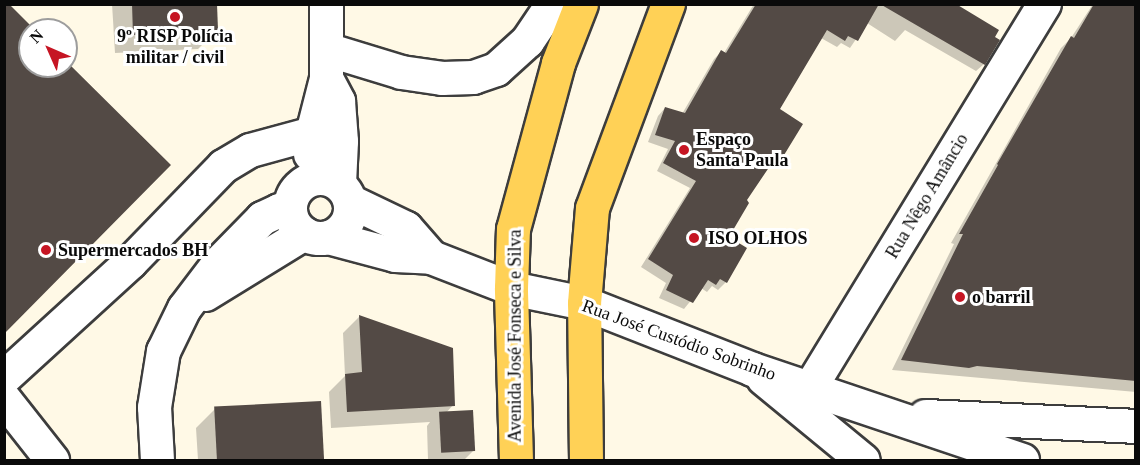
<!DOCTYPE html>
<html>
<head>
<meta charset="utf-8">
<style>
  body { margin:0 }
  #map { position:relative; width:1140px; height:465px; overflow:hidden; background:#fff9e6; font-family:"Times New Roman",serif }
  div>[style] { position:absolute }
  .shadow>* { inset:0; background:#0003 }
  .building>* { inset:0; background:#534a45; transform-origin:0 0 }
  .roads { filter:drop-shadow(2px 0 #3d3d3d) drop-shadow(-2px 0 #3d3d3d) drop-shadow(0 2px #3d3d3d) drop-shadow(0 -2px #3d3d3d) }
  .minor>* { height:33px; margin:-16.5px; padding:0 16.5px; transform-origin:16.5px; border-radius:16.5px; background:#fff }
  .minor>.ring { margin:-16.5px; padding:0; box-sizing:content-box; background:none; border:33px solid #fff; border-radius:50% }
  .major>* { height:33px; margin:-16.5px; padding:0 16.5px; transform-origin:16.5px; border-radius:16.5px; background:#ffd156 }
  .dots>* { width:16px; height:16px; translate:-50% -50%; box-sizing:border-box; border:3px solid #fff; border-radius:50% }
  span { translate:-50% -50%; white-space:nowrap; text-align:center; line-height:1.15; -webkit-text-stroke:6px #fff; paint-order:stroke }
  .poi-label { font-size:18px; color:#0a0a0a; font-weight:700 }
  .left { translate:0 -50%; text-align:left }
  .street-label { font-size:18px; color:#0a0a0a }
  .frame { position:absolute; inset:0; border:6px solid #0a0a0a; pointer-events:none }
  .north { position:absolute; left:18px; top:18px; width:60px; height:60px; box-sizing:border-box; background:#fff; border:2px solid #9d9d9d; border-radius:50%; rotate:315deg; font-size:16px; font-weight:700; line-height:24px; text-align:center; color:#0a0a0a }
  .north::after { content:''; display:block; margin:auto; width:21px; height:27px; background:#c61523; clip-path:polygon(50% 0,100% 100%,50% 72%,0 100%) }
</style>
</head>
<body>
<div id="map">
  <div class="shadow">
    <div style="clip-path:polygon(112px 4px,215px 4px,217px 30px,198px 49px,115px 53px)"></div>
    <div style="clip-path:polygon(754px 4px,953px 4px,984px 64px,976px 71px,905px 30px,895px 41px,867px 23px,850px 48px,841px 43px,837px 47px,821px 38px,778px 109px,801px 124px,780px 159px,772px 167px,769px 165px,746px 200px,727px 238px,745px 249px,726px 282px,718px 290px,712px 286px,707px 292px,701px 288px,684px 309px,659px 298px,666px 283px,641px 267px,690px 188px,657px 171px,668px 149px,648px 142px,658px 116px,665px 108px,682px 114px,714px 59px,721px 52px,724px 53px)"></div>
    <div style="clip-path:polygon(1093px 4px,1109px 4px,1136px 322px,1136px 392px,892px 370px,954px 244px,951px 243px,1061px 48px,1071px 38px)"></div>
    <div style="clip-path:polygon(360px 316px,453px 405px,446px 413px,473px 451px,464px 460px,428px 460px,427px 426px,430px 422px,331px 428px,329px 392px,345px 376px,343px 333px)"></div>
    <div style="clip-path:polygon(319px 403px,323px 460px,198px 460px,196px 428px,215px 409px)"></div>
  </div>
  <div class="building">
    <div style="clip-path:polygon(4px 4px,9px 4px,35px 30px,30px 30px,30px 66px,66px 66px,66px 61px,171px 165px,4px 334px)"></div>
    <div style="clip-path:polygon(132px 4px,217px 4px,218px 30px,133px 35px)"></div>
    <div style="clip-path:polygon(756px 4px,879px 4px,858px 41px,848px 36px,845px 41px,827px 30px,780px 109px,803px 124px,781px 160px,776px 157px,747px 200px,749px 203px,729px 237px,747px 248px,727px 283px,720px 279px,716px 285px,708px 280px,693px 303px,666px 290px,673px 275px,648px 259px,696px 181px,663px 163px,675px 141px,655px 135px,665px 107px,685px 113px,721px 50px,726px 53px)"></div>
    <div style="clip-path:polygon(880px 4px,956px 4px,999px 30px,995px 37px,1000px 40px,985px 65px)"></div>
    <div style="clip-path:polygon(1094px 4px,1136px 4px,1136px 381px,977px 366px,969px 368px,901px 360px,963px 234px,959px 234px,998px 165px,997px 164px,1071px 36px,1074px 38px)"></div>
    <div style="clip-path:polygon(359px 315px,453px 348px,455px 406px,347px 412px,345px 374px,362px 372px)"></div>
    <div style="left:321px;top:401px;width:59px;height:107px;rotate:87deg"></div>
    <div style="left:473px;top:410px;width:41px;height:34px;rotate:87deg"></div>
  </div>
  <div class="roads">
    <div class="minor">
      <div style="left:326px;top:49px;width:78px;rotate:17deg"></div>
      <div style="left:401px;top:72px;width:41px;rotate:8.3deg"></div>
      <div style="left:442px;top:78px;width:31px;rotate:-2deg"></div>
      <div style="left:473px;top:77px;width:24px;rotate:-19deg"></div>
      <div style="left:496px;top:69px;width:42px;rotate:-42.1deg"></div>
      <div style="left:527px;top:41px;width:45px;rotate:-56deg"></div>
      <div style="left:326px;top:78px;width:26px;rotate:62deg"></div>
      <div style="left:338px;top:101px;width:40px;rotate:85.7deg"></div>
      <div style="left:341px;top:141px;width:43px;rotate:92.7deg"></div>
      <div style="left:310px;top:154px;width:21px;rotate:-85deg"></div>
      <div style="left:312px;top:133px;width:57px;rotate:-75.7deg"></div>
      <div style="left:326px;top:78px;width:74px;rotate:-90deg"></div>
      <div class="ring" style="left:290px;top:178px;width:27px;height:27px"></div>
      <div style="left:350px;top:201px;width:62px;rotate:25.7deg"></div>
      <div style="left:406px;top:228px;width:38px;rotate:49deg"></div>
      <div style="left:431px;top:257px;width:86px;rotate:21.2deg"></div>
      <div style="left:511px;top:288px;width:75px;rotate:11.6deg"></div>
      <div style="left:584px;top:303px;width:180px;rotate:21.4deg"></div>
      <div style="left:752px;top:369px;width:285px;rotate:18.6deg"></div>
      <div style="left:328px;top:237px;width:69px;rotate:15deg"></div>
      <div style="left:395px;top:255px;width:36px;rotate:3deg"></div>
      <div style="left:205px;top:294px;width:116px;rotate:-31.6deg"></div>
      <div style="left:4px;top:377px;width:171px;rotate:-42.4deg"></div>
      <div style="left:130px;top:262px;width:134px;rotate:-45.9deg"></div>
      <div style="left:223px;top:166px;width:31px;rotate:-31deg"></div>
      <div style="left:250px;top:150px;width:64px;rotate:-15.3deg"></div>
      <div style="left:763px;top:378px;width:129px;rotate:39.4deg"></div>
      <div style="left:810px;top:387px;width:449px;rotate:-58.6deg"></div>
      <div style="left:4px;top:399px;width:78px;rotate:51.8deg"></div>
      <div style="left:925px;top:416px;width:211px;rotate:2.7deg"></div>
      <div style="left:157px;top:460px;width:53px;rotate:-93.2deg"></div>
      <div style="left:154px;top:407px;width:57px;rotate:-80.9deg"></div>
      <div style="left:163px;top:351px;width:48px;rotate:-64deg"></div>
      <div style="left:184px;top:308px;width:56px;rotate:-52.9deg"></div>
      <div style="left:218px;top:263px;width:63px;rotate:-45.6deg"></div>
      <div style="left:262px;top:218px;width:19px;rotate:-25deg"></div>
      <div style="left:279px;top:210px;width:11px;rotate:-10deg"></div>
    </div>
    <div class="major">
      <div style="left:516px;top:460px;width:172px;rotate:-91.7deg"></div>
      <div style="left:511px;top:288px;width:59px;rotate:-88.1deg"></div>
      <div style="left:513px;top:229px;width:172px;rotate:-74.8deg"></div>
      <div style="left:558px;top:63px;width:63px;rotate:-68.7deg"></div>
      <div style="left:586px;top:460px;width:157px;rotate:-90.7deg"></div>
      <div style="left:584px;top:303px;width:95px;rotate:-85.2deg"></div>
      <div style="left:592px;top:208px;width:218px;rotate:-69.6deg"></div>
    </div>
  </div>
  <div class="dots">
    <div style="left:175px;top:17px;background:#c61523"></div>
    <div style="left:684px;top:150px;background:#c61523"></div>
    <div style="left:694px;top:238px;background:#c61523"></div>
    <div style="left:46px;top:250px;background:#c61523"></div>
    <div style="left:960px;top:297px;background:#c61523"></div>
  </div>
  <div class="poi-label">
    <span style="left:175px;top:47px">9º RISP Polícia<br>militar / civil</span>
    <span class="left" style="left:696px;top:150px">Espaço<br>Santa Paula</span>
    <span class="left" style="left:708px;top:238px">ISO OLHOS</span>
    <span class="left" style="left:58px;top:250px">Supermercados BH</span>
    <span class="left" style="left:972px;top:297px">o barril</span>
  </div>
  <div class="street-label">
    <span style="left:927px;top:196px;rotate:-59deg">Rua Nêgo Amâncio</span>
    <span style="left:515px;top:336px;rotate:-90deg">Avenida José Fonseca e Silva</span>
    <span style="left:679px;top:340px;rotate:20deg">Rua José Custódio Sobrinho</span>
  </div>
  <div class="frame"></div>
  <div class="north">N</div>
</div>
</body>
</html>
